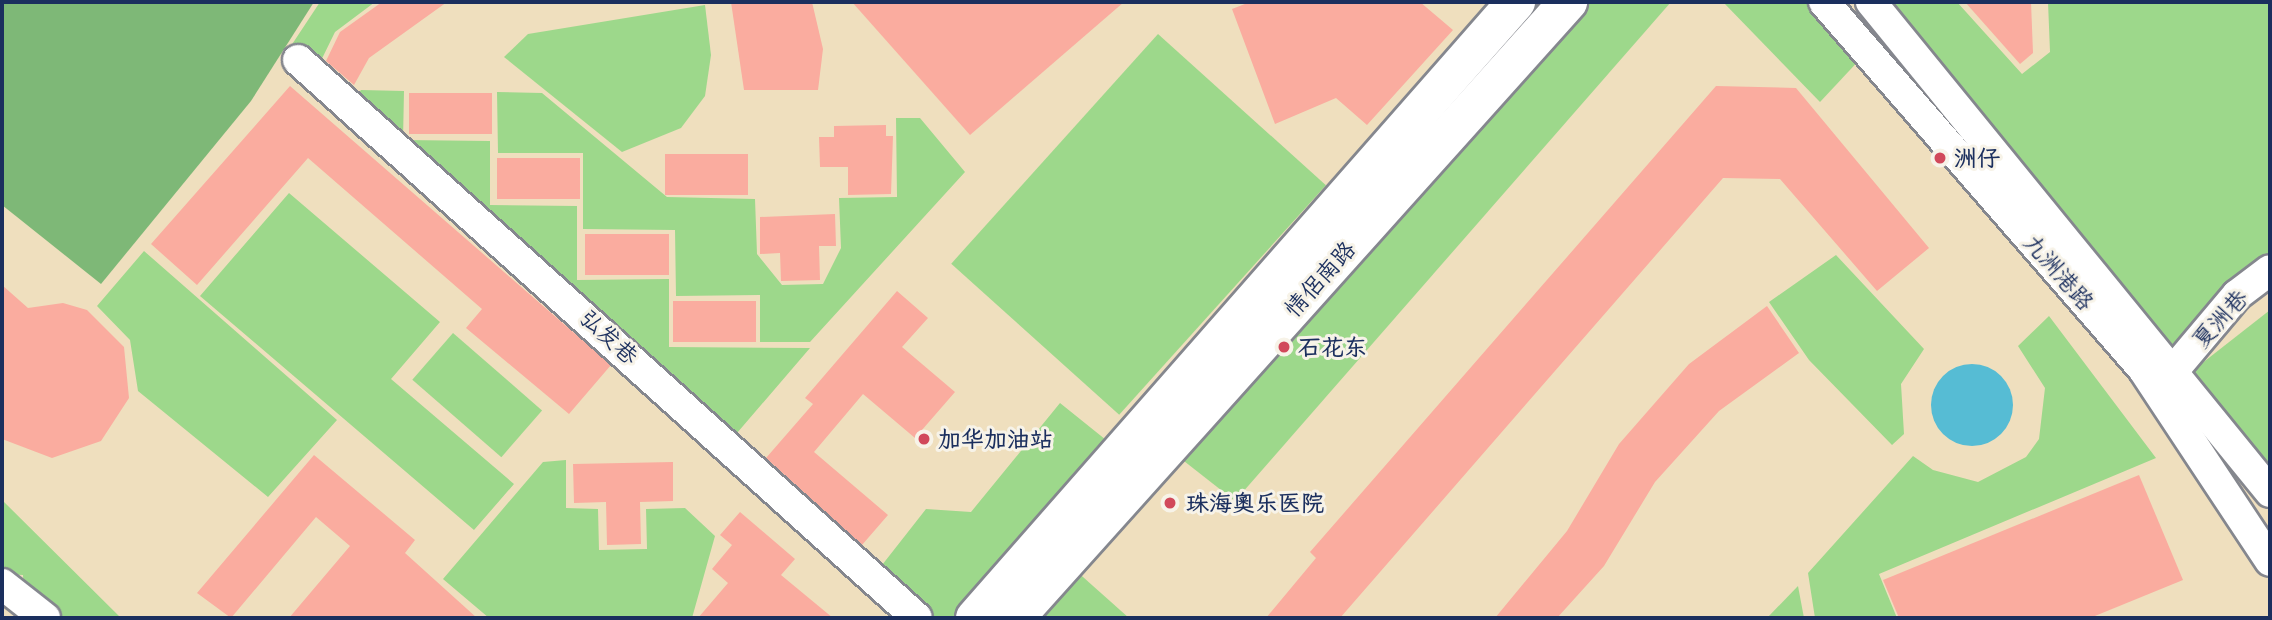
<!DOCTYPE html>
<html>
<head>
<meta charset="utf-8">
<style>
  body { margin:0 }
  #map { position:relative; width:2272px; height:620px; overflow:hidden; background:#efdfbe; font-family:"Patrick Hand","LXGW WenKai TC",sans-serif }
  div>[style] { position:absolute }
  .green>* { inset:0; background:#9dd88b; transform-origin:0 0 }
  .forest>* { inset:0; background:#7eb877 }
  .water>* { inset:0; background:#56bcd4 }
  .round { border-radius:50% }
  .building>* { inset:0; background:#faac9f; transform-origin:0 0 }
  .roads { filter:drop-shadow(2px 0 #85878e) drop-shadow(-2px 0 #85878e) drop-shadow(0 2px #85878e) drop-shadow(0 -2px #85878e) }
  .minor>* { height:30px; margin:-15px; padding:0 15px; transform-origin:15px; border-radius:15px; background:#fff }
  .highway>* { height:38px; margin:-19px; padding:0 19px; transform-origin:19px; border-radius:19px; background:#fff }
  .dots>* { width:19px; height:19px; translate:-50% -50%; box-sizing:border-box; border:4px solid #f7f3e8; border-radius:50% }
  span { translate:-50% -50%; white-space:nowrap; text-align:center; line-height:1.15; -webkit-text-stroke:6px #f7f3e8; paint-order:stroke }
  .poi-label { font-size:23px; color:#1b2f5e; font-weight:700 }
  .left { translate:0 -50%; text-align:left }
  .street-label { font-size:23px; color:#1b2f5e }
  .frame { position:absolute; inset:0; border:4px solid #1b2f5e; pointer-events:none }
</style>
</head>
<body>
<div id="map">
  <div class="green">
    <div style="clip-path:polygon(320px 2px,375px 2px,335px 32px,311px 81px,283px 58px)"></div>
    <div style="clip-path:polygon(1575px 2px,1671px 2px,1235px 501px,1175px 454px)"></div>
    <div style="clip-path:polygon(1723px 2px,1819px 2px,1864px 55px,1820px 102px)"></div>
    <div style="clip-path:polygon(1882px 2px,1957px 2px,2022px 74px,2050px 52px,2048px 2px,2270px 2px,2270px 265px,2173px 361px)"></div>
    <div style="clip-path:polygon(705px 5px,711px 55px,705px 96px,681px 128px,622px 152px,504px 57px,528px 34px)"></div>
    <div style="left:1158px;top:34px;width:226px;height:309px;rotate:42deg"></div>
    <div style="clip-path:polygon(361px 90px,404px 91px,403px 140px,490px 141px,490px 205px,577px 206px,577px 280px,669px 279px,669px 347px,810px 348px,725px 447px,344px 111px)"></div>
    <div style="clip-path:polygon(497px 92px,542px 93px,667px 197px,755px 199px,757px 254px,782px 285px,823px 284px,841px 248px,839px 198px,897px 197px,896px 118px,920px 118px,965px 172px,810px 342px,760px 342px,760px 295px,676px 296px,675px 230px,583px 229px,583px 153px,498px 153px)"></div>
    <div style="clip-path:polygon(289px 193px,440px 322px,391px 379px,514px 484px,474px 530px,200px 296px)"></div>
    <div style="clip-path:polygon(144px 251px,337px 420px,268px 497px,138px 391px,130px 340px,97px 306px)"></div>
    <div style="clip-path:polygon(1836px 255px,1924px 349px,1901px 384px,1904px 434px,1892px 445px,1809px 360px,1769px 302px)"></div>
    <div style="clip-path:polygon(2270px 310px,2270px 479px,2187px 375px)"></div>
    <div style="clip-path:polygon(2049px 316px,2156px 458px,1879px 574px,1897px 618px,1815px 618px,1808px 573px,1913px 456px,1933px 470px,1978px 482px,2026px 457px,2039px 439px,2045px 388px,2018px 346px)"></div>
    <div style="left:453px;top:333px;width:118px;height:62px;rotate:41deg"></div>
    <div style="clip-path:polygon(1060px 403px,1116px 448px,964px 618px,927px 618px,875px 574px,926px 509px,971px 512px)"></div>
    <div style="clip-path:polygon(566px 460px,566px 508px,598px 509px,599px 550px,647px 549px,646px 509px,685px 508px,715px 536px,692px 618px,489px 618px,443px 579px,543px 462px)"></div>
    <div style="clip-path:polygon(2px 500px,121px 618px,25px 618px,23px 575px,2px 574px)"></div>
    <div style="clip-path:polygon(1074px 569px,1129px 618px,1031px 618px)"></div>
    <div style="clip-path:polygon(1798px 586px,1804px 618px,1767px 618px)"></div>
  </div>
  <div class="forest">
    <div style="clip-path:polygon(2px 2px,314px 2px,251px 101px,101px 284px,2px 205px)"></div>
  </div>
  <div class="water">
    <div class="round" style="left:1931px;top:364px;width:82px;height:82px"></div>
  </div>
  <div class="building">
    <div style="clip-path:polygon(382px 2px,447px 2px,369px 58px,354px 85px,326px 61px,340px 32px)"></div>
    <div style="clip-path:polygon(731px 2px,812px 2px,823px 49px,818px 90px,744px 90px)"></div>
    <div style="clip-path:polygon(852px 2px,1124px 2px,970px 135px)"></div>
    <div style="clip-path:polygon(1250px 2px,1420px 2px,1453px 30px,1367px 125px,1336px 98px,1275px 124px,1232px 9px)"></div>
    <div style="clip-path:polygon(1965px 2px,2031px 2px,2033px 53px,2020px 64px)"></div>
    <div style="clip-path:polygon(290px 86px,611px 365px,569px 414px,466px 328px,482px 309px,308px 158px,197px 285px,151px 244px)"></div>
    <div style="clip-path:polygon(1716px 86px,1796px 88px,1929px 248px,1877px 291px,1780px 179px,1723px 178px,1340px 618px,1266px 618px,1316px 558px,1310px 552px)"></div>
    <div style="left:409px;top:93px;width:83px;height:41px"></div>
    <div style="clip-path:polygon(886px 125px,886px 136px,893px 136px,891px 194px,848px 195px,848px 167px,820px 167px,819px 137px,834px 137px,834px 126px)"></div>
    <div style="left:665px;top:154px;width:83px;height:41px"></div>
    <div style="left:497px;top:158px;width:83px;height:41px"></div>
    <div style="clip-path:polygon(835px 214px,836px 246px,819px 246px,820px 280px,781px 281px,780px 253px,760px 254px,760px 217px)"></div>
    <div style="left:585px;top:234px;width:84px;height:41px"></div>
    <div style="clip-path:polygon(2px 285px,28px 308px,63px 303px,87px 310px,124px 347px,129px 398px,101px 441px,52px 458px,2px 439px)"></div>
    <div style="clip-path:polygon(897px 291px,928px 318px,902px 347px,955px 392px,915px 438px,863px 394px,814px 452px,888px 515px,862px 545px,766px 458px,813px 404px,805px 398px)"></div>
    <div style="left:673px;top:301px;width:83px;height:41px"></div>
    <div style="clip-path:polygon(1767px 306px,1799px 353px,1719px 411px,1655px 482px,1604px 566px,1557px 618px,1495px 618px,1567px 531px,1619px 444px,1689px 364px)"></div>
    <div style="clip-path:polygon(314px 455px,415px 540px,405px 553px,477px 618px,289px 618px,350px 546px,316px 517px,231px 618px,197px 593px)"></div>
    <div style="clip-path:polygon(673px 462px,673px 501px,640px 502px,641px 544px,607px 545px,606px 502px,574px 503px,573px 464px)"></div>
    <div style="clip-path:polygon(2139px 475px,2183px 580px,2090px 618px,1899px 618px,1883px 580px)"></div>
    <div style="clip-path:polygon(740px 512px,795px 559px,781px 575px,833px 618px,698px 618px,728px 583px,712px 569px,732px 545px,720px 535px)"></div>
  </div>
  <div class="roads">
    <div class="minor">
      <div style="left:1824px;top:2px;width:486px;rotate:49deg"></div>
      <div style="left:2143px;top:369px;width:230px;rotate:56.5deg"></div>
      <div style="left:1871px;top:2px;width:632px;rotate:50.84deg"></div>
      <div style="left:298px;top:60px;width:833px;rotate:42.03deg"></div>
      <div style="left:2173px;top:371px;width:99px;rotate:-49.9deg"></div>
      <div style="left:2237px;top:295px;width:41px;rotate:-37.1deg"></div>
      <div style="left:2px;top:584px;width:55px;rotate:38.3deg"></div>
    </div>
    <div class="highway">
      <div style="left:975px;top:618px;width:820px;rotate:-48.71deg"></div>
      <div style="left:1015px;top:618px;width:828px;rotate:-48.08deg"></div>
    </div>
  </div>
  <div class="dots">
    <div style="left:1940px;top:158px;background:#d1495b"></div>
    <div style="left:1284px;top:347px;background:#d1495b"></div>
    <div style="left:924px;top:439px;background:#d1495b"></div>
    <div style="left:1170px;top:503px;background:#d1495b"></div>
  </div>
  <div class="poi-label">
    <span class="left" style="left:1954px;top:158px">洲仔</span>
    <span class="left" style="left:1298px;top:347px">石花东</span>
    <span class="left" style="left:938px;top:439px">加华加油站</span>
    <span class="left" style="left:1186px;top:503px">珠海奥乐医院</span>
  </div>
  <div class="street-label">
    <span style="left:2059px;top:272px;rotate:49deg">九洲港路</span>
    <span style="left:1320px;top:279px;rotate:-48deg">情侣南路</span>
    <span style="left:2220px;top:319px;rotate:-48deg">夏洲巷</span>
    <span style="left:609px;top:337px;rotate:42deg">弘发巷</span>
  </div>
  <div class="frame"></div>
</div>
</body>
</html>
